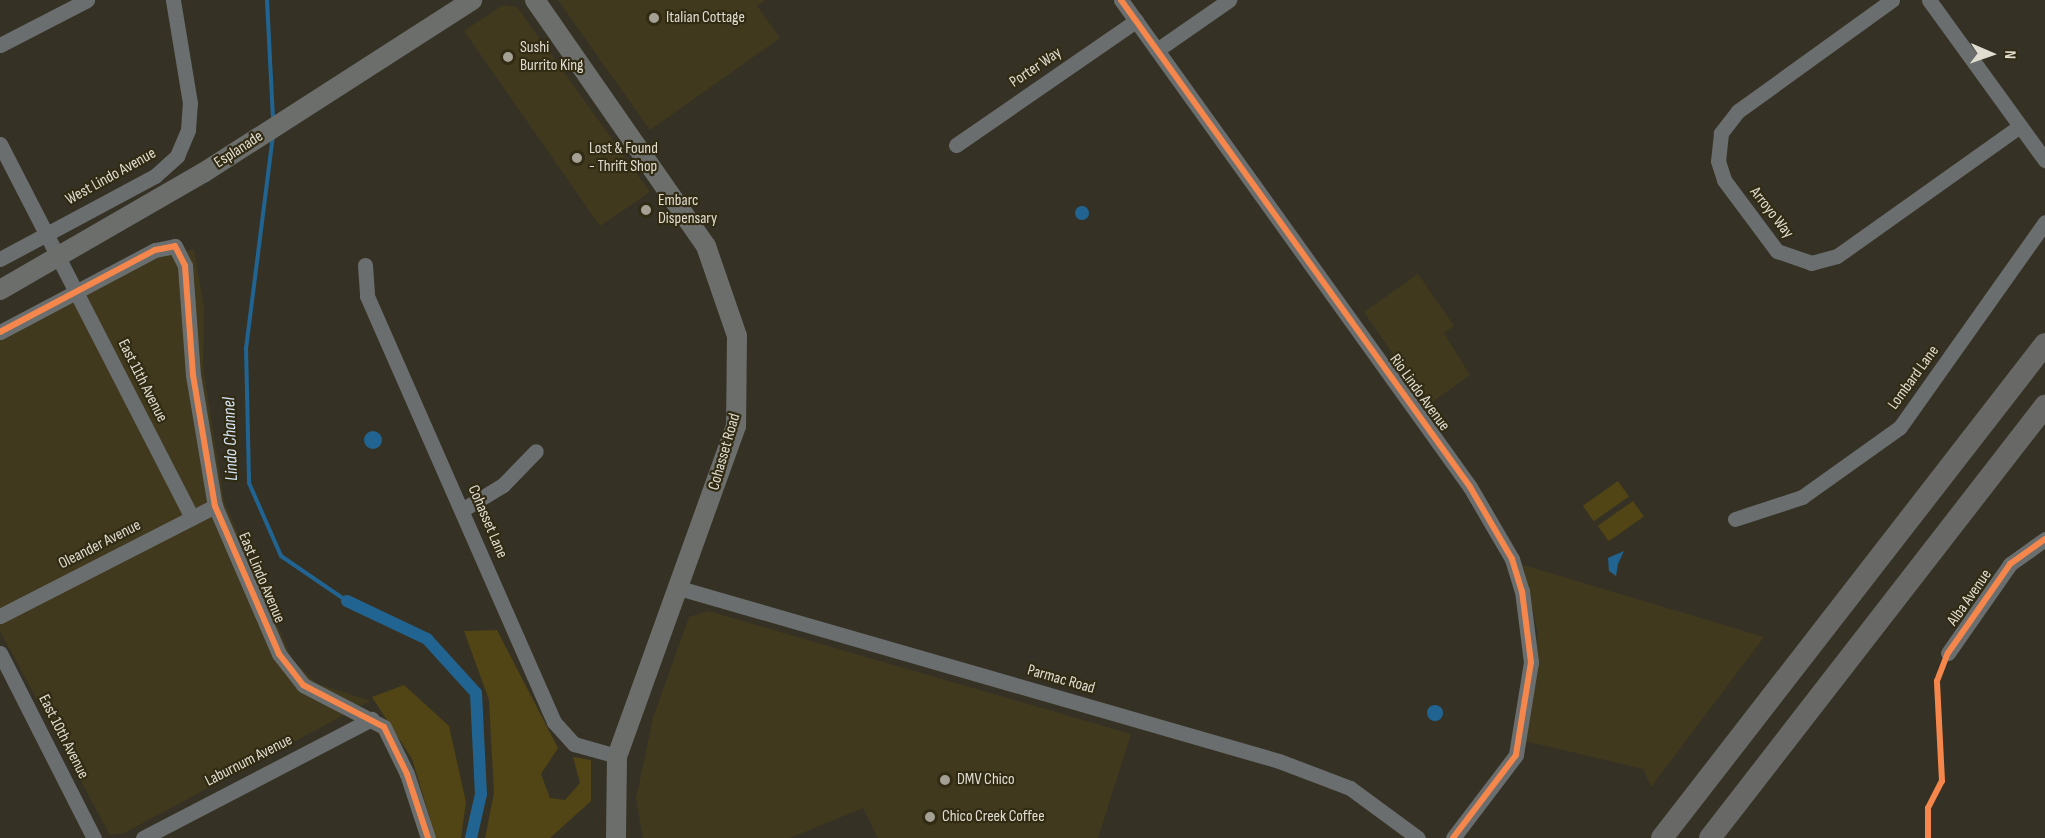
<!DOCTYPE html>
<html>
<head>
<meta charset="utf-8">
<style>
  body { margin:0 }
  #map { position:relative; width:2045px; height:838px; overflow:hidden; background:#353225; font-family:"Sofia Sans Condensed",sans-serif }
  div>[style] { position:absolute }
  .built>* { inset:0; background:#41391d }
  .green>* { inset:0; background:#514415; transform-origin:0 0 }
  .water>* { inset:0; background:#226491 }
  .round { border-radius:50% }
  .stream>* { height:4px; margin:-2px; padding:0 2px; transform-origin:2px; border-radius:2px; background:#226491 }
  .canal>* { height:12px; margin:-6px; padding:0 6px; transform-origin:6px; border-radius:6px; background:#226491 }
  .minor>* { height:15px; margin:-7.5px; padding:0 7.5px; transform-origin:7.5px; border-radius:7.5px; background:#6b6e6e }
  .major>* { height:20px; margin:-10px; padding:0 10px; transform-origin:10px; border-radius:10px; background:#6c6e6b }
  .highway>* { height:22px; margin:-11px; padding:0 11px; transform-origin:11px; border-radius:11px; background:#686966 }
  .cycleway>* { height:6px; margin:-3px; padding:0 3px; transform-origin:3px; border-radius:3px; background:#f5874c }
  .dots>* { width:16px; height:16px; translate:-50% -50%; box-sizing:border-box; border:3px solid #312b14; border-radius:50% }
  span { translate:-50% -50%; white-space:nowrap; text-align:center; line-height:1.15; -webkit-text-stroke:4.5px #312b14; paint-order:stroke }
  .poi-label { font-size:16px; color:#e0dccf }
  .left { translate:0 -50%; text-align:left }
  .street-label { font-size:16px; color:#e0dccf }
  .water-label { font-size:18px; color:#d5e6f5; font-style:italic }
  .north { position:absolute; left:1961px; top:24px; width:60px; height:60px; -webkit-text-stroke:4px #312b14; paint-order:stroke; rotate:92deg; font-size:16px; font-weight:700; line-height:24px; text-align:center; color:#e0dccf }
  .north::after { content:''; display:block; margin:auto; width:21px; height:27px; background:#e0dccf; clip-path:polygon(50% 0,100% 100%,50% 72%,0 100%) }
</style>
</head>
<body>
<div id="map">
  <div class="built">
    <div style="clip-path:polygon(558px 0,765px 0,757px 6px,780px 38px,650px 130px)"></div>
    <div style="clip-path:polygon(503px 5px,517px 7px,650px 192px,600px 226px,464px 31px)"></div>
    <div style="clip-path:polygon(194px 250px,204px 307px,203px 367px,224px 501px,292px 659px,316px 683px,370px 701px,124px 833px,110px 835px,0 631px,0 336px,168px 251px)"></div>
    <div style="clip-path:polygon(1418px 274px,1454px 326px,1444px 333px,1470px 375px,1428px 405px,1364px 312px)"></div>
    <div style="clip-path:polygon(1523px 565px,1764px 637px,1651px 787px,1643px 769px,1525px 741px,1538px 634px)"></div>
    <div style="clip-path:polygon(708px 611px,1131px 734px,1098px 838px,878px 838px,863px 808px,790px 838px,643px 838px,636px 799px,653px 718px,689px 617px)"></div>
  </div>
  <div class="green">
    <div style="left:1618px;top:481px;width:19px;height:43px;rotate:55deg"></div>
    <div style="left:1633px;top:501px;width:19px;height:43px;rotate:55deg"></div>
    <div style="clip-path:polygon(497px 630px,558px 748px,541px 774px,550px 798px,565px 800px,580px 783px,573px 757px,591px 760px,591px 801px,550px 838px,485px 838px,494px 793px,489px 700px,464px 631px)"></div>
    <div style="clip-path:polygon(404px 685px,449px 726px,466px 802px,461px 838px,436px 838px,412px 759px,372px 697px)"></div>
  </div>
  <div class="water">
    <div class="round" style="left:1075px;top:206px;width:14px;height:14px"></div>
    <div class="round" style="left:364px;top:431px;width:18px;height:18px"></div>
    <div style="clip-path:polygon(1624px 551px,1618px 564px,1616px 576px,1609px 571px,1608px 558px)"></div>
    <div class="round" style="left:1427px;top:705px;width:16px;height:16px"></div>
  </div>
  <div class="stream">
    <div style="left:267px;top:0;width:119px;rotate:87.1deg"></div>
    <div style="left:273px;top:135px;width:215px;rotate:97.2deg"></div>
    <div style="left:246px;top:348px;width:135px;rotate:88.7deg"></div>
    <div style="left:249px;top:483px;width:80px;rotate:66.3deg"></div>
    <div style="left:281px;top:556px;width:80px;rotate:34.3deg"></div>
  </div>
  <div class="canal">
    <div style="left:347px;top:601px;width:89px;rotate:25.4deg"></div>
    <div style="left:427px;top:639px;width:73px;rotate:47.8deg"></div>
    <div style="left:476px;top:693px;width:101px;rotate:87.2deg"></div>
    <div style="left:481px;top:794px;width:45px;rotate:102.8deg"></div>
  </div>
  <div class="minor">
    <div style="left:1121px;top:0;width:599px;rotate:54.37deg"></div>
    <div style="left:1470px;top:487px;width:83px;rotate:59.7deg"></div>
    <div style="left:1512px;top:559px;width:34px;rotate:73deg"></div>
    <div style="left:1522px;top:591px;width:72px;rotate:82.8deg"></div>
    <div style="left:1531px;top:662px;width:94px;rotate:99.2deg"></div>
    <div style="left:1516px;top:755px;width:104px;rotate:127.2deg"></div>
    <div style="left:1892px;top:0;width:190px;rotate:144.2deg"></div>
    <div style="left:1738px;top:111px;width:28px;rotate:128deg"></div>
    <div style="left:1721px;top:133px;width:28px;rotate:96deg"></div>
    <div style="left:1718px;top:161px;width:20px;rotate:72deg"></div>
    <div style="left:1724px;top:180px;width:89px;rotate:53.3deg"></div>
    <div style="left:1777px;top:251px;width:36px;rotate:19deg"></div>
    <div style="left:1811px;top:263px;width:27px;rotate:-15deg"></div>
    <div style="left:1837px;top:256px;width:224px;rotate:-35.4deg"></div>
    <div style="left:1929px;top:0;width:198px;rotate:54.1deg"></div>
    <div style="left:0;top:45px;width:98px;rotate:-27.3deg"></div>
    <div style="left:1157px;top:50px;width:88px;rotate:-34.8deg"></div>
    <div style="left:0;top:144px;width:420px;rotate:62.8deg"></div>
    <div style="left:956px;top:145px;width:219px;rotate:-34.6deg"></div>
    <div style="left:0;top:259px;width:176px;rotate:-28.2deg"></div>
    <div style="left:155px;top:176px;width:30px;rotate:-42deg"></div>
    <div style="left:177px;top:156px;width:28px;rotate:-67deg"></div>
    <div style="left:188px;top:130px;width:27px;rotate:-86deg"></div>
    <div style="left:190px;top:103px;width:104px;rotate:-99.4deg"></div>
    <div style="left:365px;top:265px;width:31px;rotate:86deg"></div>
    <div style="left:367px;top:296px;width:465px;rotate:66.3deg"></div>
    <div style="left:554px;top:722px;width:30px;rotate:48deg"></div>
    <div style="left:574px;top:744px;width:45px;rotate:15.6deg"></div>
    <div style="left:0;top:332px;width:175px;rotate:-27.9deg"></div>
    <div style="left:155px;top:250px;width:20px;rotate:-11deg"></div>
    <div style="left:175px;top:246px;width:22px;rotate:63deg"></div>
    <div style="left:185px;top:266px;width:109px;rotate:85.8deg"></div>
    <div style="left:193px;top:375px;width:133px;rotate:80.5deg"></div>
    <div style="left:215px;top:506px;width:161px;rotate:66.6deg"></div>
    <div style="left:279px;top:654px;width:39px;rotate:52deg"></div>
    <div style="left:303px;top:685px;width:91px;rotate:27.4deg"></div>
    <div style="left:384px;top:727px;width:52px;rotate:63.9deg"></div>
    <div style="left:407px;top:774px;width:67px;rotate:71.8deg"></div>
    <div style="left:462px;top:510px;width:48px;rotate:-31.4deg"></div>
    <div style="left:503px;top:485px;width:47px;rotate:-45.9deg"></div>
    <div style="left:1735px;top:519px;width:71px;rotate:-18.2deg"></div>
    <div style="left:1802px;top:497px;width:120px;rotate:-35.5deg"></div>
    <div style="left:1900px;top:427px;width:251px;rotate:-54.7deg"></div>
    <div style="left:679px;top:588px;width:624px;rotate:16.08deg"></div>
    <div style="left:1279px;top:761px;width:76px;rotate:20.8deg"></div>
    <div style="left:1350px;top:788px;width:84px;rotate:36.3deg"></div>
    <div style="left:0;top:616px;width:242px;rotate:-27.1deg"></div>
    <div style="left:0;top:653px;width:208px;rotate:63.1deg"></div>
    <div style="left:1948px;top:653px;width:108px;rotate:-55.1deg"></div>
    <div style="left:2010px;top:564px;width:43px;rotate:-35.5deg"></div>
    <div style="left:143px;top:838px;width:258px;rotate:-27.5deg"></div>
  </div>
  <div class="major">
    <div style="left:535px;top:0;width:300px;rotate:55.2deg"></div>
    <div style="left:706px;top:246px;width:95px;rotate:71deg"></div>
    <div style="left:737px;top:336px;width:90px;rotate:90.6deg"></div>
    <div style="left:736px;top:426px;width:351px;rotate:109.8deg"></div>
    <div style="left:617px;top:756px;width:82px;rotate:90.7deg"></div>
    <div style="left:0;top:290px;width:234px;rotate:-30deg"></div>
    <div style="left:203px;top:173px;width:320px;rotate:-32.7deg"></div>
  </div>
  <div class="highway">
    <div style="left:1662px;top:838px;width:625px;rotate:-52.21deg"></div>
    <div style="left:1710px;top:838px;width:547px;rotate:-52.21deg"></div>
  </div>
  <div class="cycleway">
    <div style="left:1121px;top:0;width:599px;rotate:54.37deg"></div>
    <div style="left:1470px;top:487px;width:83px;rotate:59.7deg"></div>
    <div style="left:1512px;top:559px;width:34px;rotate:73deg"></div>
    <div style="left:1522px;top:591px;width:72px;rotate:82.8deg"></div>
    <div style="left:1531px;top:662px;width:94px;rotate:99.2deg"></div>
    <div style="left:1516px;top:755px;width:104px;rotate:127.2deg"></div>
    <div style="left:0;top:332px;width:175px;rotate:-27.9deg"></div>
    <div style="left:155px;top:250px;width:20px;rotate:-11deg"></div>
    <div style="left:175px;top:246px;width:22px;rotate:63deg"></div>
    <div style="left:185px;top:266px;width:109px;rotate:85.8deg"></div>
    <div style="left:193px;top:375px;width:133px;rotate:80.5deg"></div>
    <div style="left:215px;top:506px;width:161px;rotate:66.6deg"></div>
    <div style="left:279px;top:654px;width:39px;rotate:52deg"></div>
    <div style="left:303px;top:685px;width:91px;rotate:27.4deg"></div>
    <div style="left:384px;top:727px;width:52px;rotate:63.9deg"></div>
    <div style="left:407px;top:774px;width:67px;rotate:71.8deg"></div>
    <div style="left:1928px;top:838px;width:30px;rotate:-90deg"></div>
    <div style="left:1928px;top:808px;width:30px;rotate:-63deg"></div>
    <div style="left:1942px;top:781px;width:100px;rotate:-92.9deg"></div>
    <div style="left:1937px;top:681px;width:30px;rotate:-69deg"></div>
    <div style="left:1948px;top:653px;width:108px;rotate:-55.1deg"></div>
    <div style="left:2010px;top:564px;width:43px;rotate:-35.5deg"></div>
  </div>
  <div class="dots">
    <div style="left:654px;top:18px;background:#a4a094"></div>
    <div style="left:508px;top:57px;background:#a4a094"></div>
    <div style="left:577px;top:158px;background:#a4a094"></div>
    <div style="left:646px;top:210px;background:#a4a094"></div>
    <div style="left:945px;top:780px;background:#a4a094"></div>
    <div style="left:930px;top:817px;background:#a4a094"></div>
  </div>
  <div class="poi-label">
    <span class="left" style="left:666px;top:18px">Italian Cottage</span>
    <span class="left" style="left:520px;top:57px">Sushi<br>Burrito King</span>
    <span class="left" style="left:589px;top:158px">Lost &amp; Found<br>- Thrift Shop</span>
    <span class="left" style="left:658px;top:210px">Embarc<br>Dispensary</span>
    <span class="left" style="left:957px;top:780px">DMV Chico</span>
    <span class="left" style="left:942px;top:817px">Chico Creek Coffee</span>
  </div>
  <div class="street-label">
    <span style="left:1036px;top:68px;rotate:-34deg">Porter Way</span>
    <span style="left:239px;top:150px;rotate:-33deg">Esplanade</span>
    <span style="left:111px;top:177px;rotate:-29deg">West Lindo Avenue</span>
    <span style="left:1771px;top:213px;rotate:52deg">Arroyo Way</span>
    <span style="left:1914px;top:378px;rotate:-54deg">Lombard Lane</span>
    <span style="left:142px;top:381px;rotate:63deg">East 11th Avenue</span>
    <span style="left:1419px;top:393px;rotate:54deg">Rio Lindo Avenue</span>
    <span style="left:725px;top:452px;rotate:-74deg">Cohasset Road</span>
    <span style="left:487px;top:522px;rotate:67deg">Cohasset Lane</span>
    <span style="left:100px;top:545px;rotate:-27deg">Oleander Avenue</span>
    <span style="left:261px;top:578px;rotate:67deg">East Lindo Avenue</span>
    <span style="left:1970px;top:598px;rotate:-55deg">Alba Avenue</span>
    <span style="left:1061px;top:680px;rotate:16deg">Parmac Road</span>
    <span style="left:63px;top:737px;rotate:63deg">East 10th Avenue</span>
    <span style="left:249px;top:761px;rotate:-27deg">Laburnum Avenue</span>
  </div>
  <div class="water-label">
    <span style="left:231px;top:439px;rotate:-92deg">Lindo Channel</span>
  </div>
  <div class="north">N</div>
</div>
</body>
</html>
